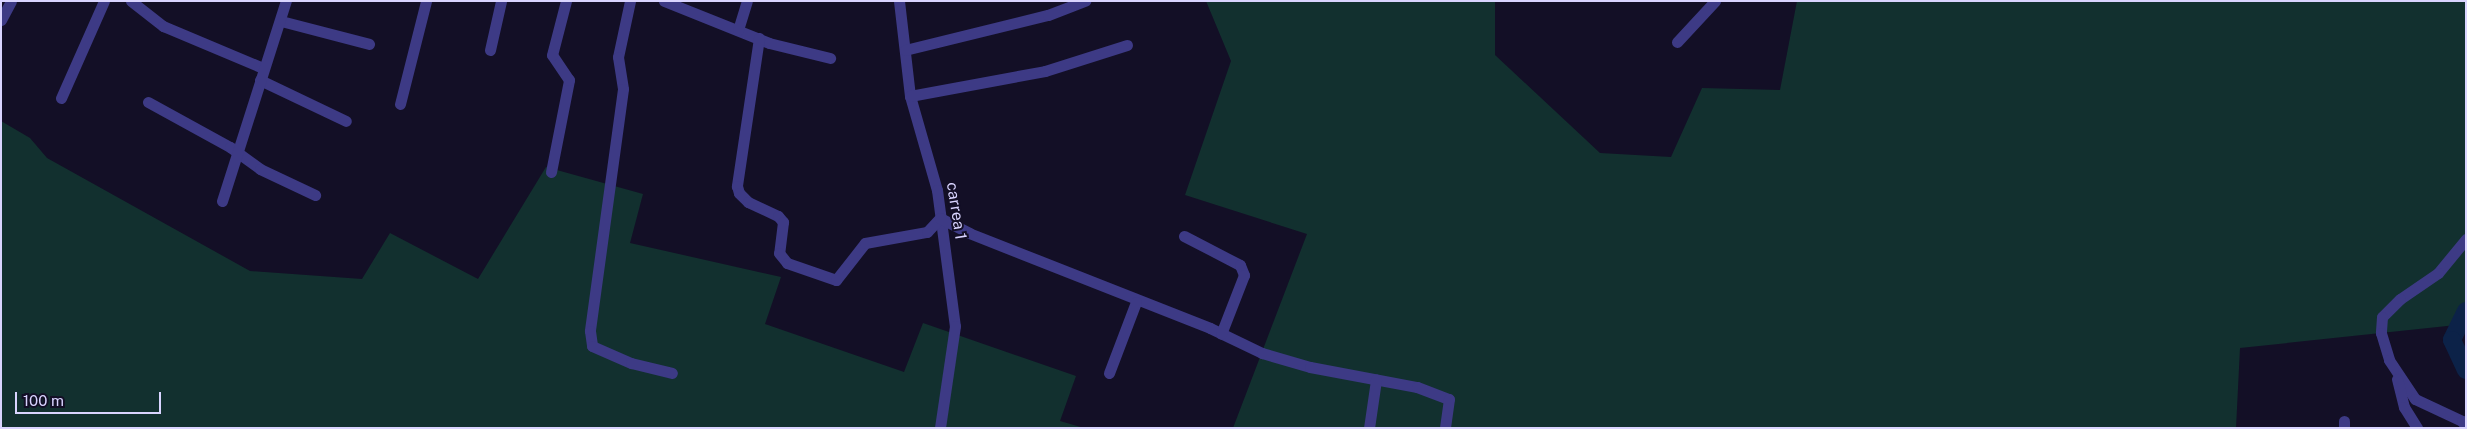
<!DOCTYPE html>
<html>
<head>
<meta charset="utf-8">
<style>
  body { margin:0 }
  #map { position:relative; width:2467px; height:429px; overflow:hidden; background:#130f26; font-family:"Public Sans",sans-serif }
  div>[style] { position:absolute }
  .green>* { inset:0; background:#12302f }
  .river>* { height:18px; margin:-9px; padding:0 9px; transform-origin:9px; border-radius:9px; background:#0c2248 }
  .minor>* { height:11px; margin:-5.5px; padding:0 5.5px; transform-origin:5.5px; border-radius:5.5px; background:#3d3a85 }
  span { translate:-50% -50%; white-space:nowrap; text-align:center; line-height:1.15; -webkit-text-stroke:4px #130f26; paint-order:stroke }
  .street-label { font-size:16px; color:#d9d4ff }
  .frame { position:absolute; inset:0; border:2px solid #d9d4ff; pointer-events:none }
  .scale { position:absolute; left:15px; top:392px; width:146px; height:22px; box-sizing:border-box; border:2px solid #d9d4ff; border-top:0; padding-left:6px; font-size:15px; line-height:18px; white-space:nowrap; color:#d9d4ff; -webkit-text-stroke:4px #130f26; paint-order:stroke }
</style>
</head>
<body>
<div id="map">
  <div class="green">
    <div style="clip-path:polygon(1206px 1px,1495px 1px,1495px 55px,1600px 153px,1671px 157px,1702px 88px,1780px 90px,1797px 1px,2466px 1px,2466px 324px,2240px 348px,2236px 428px,1233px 428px,1307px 234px,1185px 195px,1231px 61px)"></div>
    <div style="clip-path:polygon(1px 121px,30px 138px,47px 158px,250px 271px,362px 279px,390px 233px,478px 279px,546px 167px,643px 194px,630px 243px,781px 277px,765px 324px,904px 372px,923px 323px,1076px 376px,1060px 421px,1084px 428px,1px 428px)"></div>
  </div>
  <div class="river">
    <div style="left:2466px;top:311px;width:32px;rotate:116deg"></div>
    <div style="left:2452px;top:340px;width:33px;rotate:65deg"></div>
  </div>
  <div class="minor">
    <div style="left:131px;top:1px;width:41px;rotate:38deg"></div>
    <div style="left:163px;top:26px;width:108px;rotate:22.8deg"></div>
    <div style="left:630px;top:1px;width:57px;rotate:102.1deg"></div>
    <div style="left:618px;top:57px;width:32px;rotate:81deg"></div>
    <div style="left:623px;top:89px;width:244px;rotate:97.8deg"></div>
    <div style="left:590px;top:331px;width:15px;rotate:82deg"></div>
    <div style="left:592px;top:346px;width:43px;rotate:23.6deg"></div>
    <div style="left:631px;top:363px;width:42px;rotate:13.7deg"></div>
    <div style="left:664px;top:1px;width:113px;rotate:21.8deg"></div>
    <div style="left:769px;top:43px;width:63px;rotate:13.8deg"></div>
    <div style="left:899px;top:1px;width:96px;rotate:83.4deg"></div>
    <div style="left:910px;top:96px;width:98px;rotate:74deg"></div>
    <div style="left:937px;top:190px;width:137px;rotate:82.5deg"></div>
    <div style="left:955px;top:326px;width:103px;rotate:98.4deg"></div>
    <div style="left:1px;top:20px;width:21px;rotate:-62deg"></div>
    <div style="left:281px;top:21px;width:91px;rotate:14.6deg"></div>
    <div style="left:738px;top:30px;width:30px;rotate:-73deg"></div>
    <div style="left:759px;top:38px;width:150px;rotate:98.5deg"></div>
    <div style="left:737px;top:186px;width:7px;rotate:74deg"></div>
    <div style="left:739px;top:193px;width:13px;rotate:45deg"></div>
    <div style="left:748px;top:202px;width:33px;rotate:25deg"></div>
    <div style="left:778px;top:216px;width:8px;rotate:50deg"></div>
    <div style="left:783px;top:222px;width:31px;rotate:97deg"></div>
    <div style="left:779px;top:253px;width:13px;rotate:51deg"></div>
    <div style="left:787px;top:263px;width:52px;rotate:19.1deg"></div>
    <div style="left:836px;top:280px;width:47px;rotate:-51.9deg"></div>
    <div style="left:865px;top:243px;width:63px;rotate:-10.1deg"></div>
    <div style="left:927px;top:232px;width:19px;rotate:-47deg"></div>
    <div style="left:940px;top:218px;width:33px;rotate:27deg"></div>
    <div style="left:969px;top:233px;width:259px;rotate:21.5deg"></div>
    <div style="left:1210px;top:328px;width:58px;rotate:25.7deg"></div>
    <div style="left:1262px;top:353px;width:50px;rotate:16.3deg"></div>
    <div style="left:1310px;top:367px;width:109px;rotate:10.6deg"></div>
    <div style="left:1417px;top:387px;width:34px;rotate:21deg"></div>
    <div style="left:1449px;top:399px;width:29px;rotate:98deg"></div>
    <div style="left:1677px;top:42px;width:56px;rotate:-47.2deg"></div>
    <div style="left:490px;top:50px;width:50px;rotate:-77.3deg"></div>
    <div style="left:905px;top:50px;width:147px;rotate:-13.8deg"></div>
    <div style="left:1048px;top:15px;width:40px;rotate:-21deg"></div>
    <div style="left:260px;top:80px;width:95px;rotate:25.5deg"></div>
    <div style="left:910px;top:96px;width:137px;rotate:-10.5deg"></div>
    <div style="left:1045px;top:71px;width:86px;rotate:-17.6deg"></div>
    <div style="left:61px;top:98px;width:106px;rotate:-66.1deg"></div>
    <div style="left:148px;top:102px;width:94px;rotate:28.8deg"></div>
    <div style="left:230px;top:147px;width:37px;rotate:36deg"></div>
    <div style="left:260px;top:169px;width:61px;rotate:25.3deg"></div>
    <div style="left:400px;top:104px;width:106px;rotate:-75.8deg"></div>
    <div style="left:551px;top:172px;width:94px;rotate:-78.9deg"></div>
    <div style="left:569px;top:80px;width:30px;rotate:-124deg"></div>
    <div style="left:552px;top:55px;width:56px;rotate:-75.5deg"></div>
    <div style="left:222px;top:201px;width:210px;rotate:-72.3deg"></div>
    <div style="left:1184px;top:236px;width:63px;rotate:27.4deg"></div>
    <div style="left:1240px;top:265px;width:11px;rotate:68deg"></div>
    <div style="left:1244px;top:275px;width:63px;rotate:111.3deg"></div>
    <div style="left:2466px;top:239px;width:44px;rotate:129.5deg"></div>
    <div style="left:2438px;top:273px;width:46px;rotate:145.6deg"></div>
    <div style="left:2400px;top:299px;width:25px;rotate:135deg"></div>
    <div style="left:2382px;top:317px;width:16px;rotate:94deg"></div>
    <div style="left:2381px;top:333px;width:28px;rotate:73deg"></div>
    <div style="left:2389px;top:360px;width:47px;rotate:56.3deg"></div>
    <div style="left:2415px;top:399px;width:52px;rotate:25.1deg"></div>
    <div style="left:2462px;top:421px;width:7px;rotate:56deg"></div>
    <div style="left:1109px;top:373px;width:76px;rotate:-69.2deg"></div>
    <div style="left:2397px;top:379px;width:29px;rotate:76deg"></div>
    <div style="left:2404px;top:407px;width:25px;rotate:58deg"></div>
    <div style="left:1369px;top:428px;width:49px;rotate:-81.7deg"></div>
    <div style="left:2344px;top:428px;width:7px;rotate:-90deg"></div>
  </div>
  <div class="street-label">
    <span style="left:956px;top:211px;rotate:81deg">carrea 1</span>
  </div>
  <div class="frame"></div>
  <div class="scale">100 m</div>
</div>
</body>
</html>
